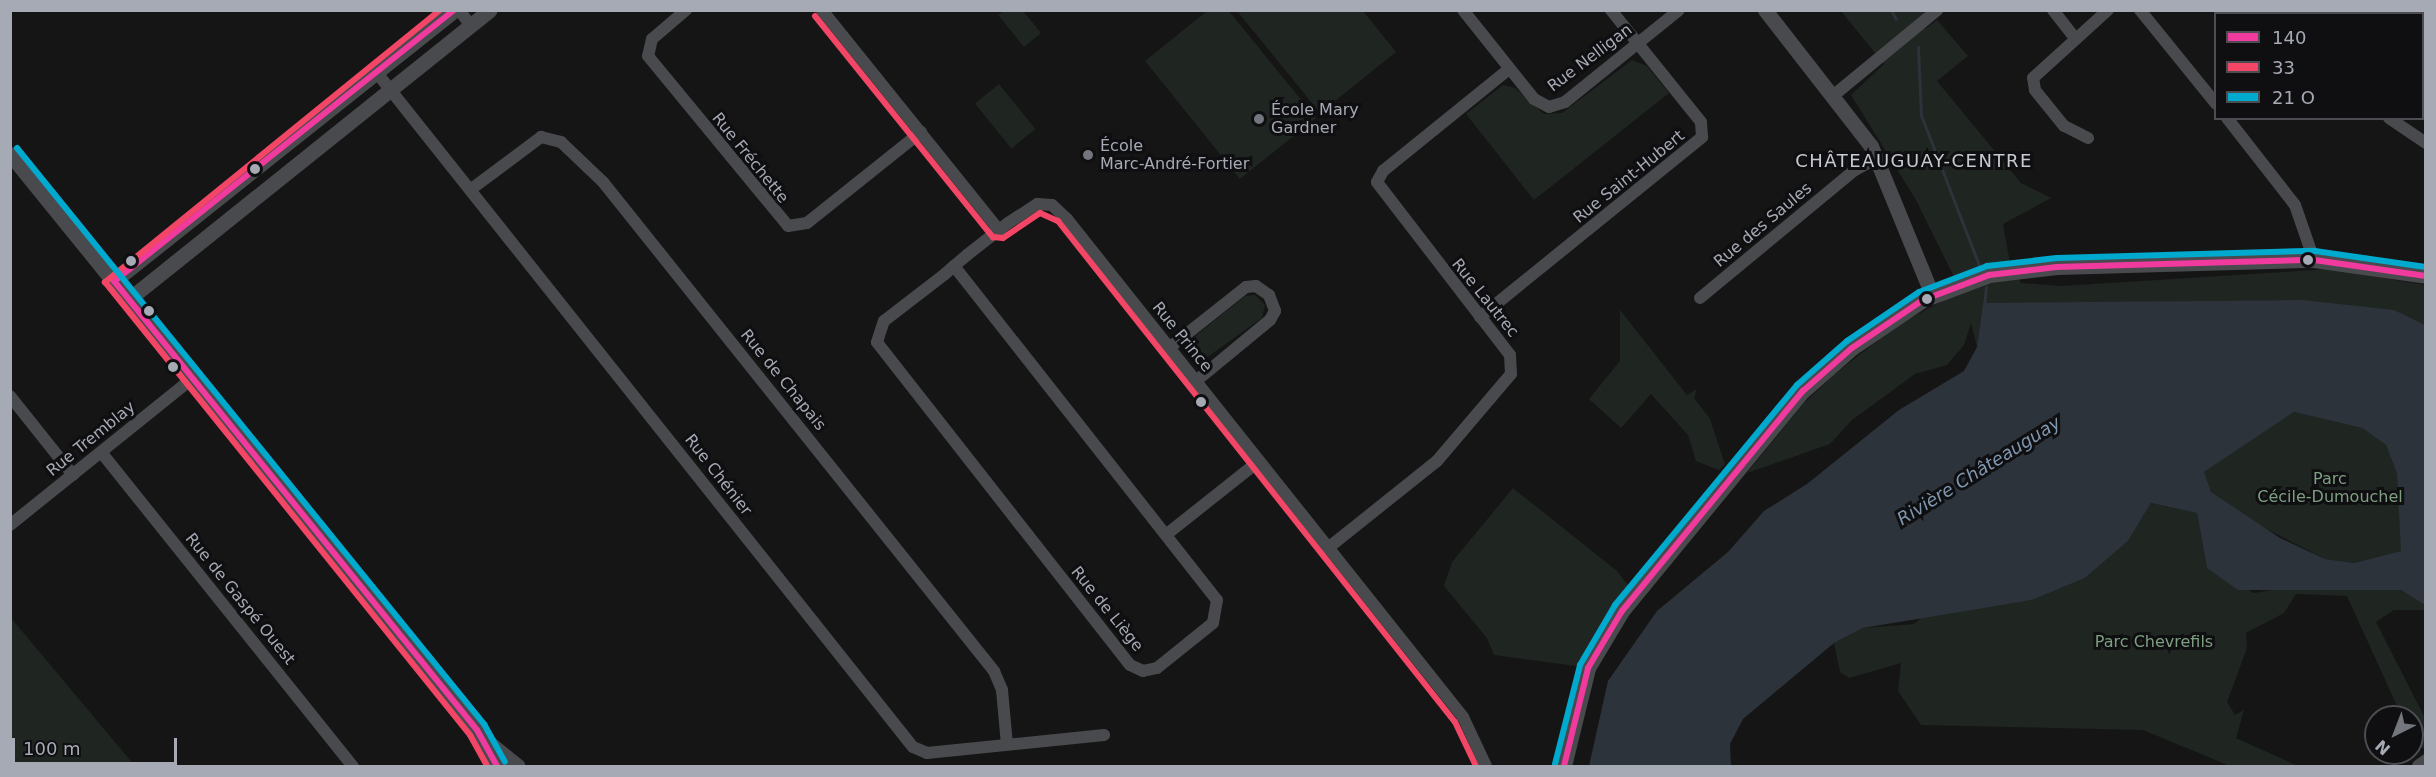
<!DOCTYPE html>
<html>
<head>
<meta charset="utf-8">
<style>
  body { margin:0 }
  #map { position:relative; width:2436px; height:777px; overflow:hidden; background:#151515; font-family:"DejaVu Sans",sans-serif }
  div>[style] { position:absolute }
  .green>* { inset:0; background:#1f2520; transform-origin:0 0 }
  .water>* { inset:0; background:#2c333a }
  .stream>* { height:3px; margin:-1.5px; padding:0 1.5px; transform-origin:1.5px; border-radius:1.5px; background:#2c333a }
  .minor>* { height:12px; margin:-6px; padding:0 6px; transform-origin:6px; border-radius:6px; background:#494a4d }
  .tertiary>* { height:15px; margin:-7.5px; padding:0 7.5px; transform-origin:7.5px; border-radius:7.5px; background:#494a4d }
  .bus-1>* { height:6px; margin:-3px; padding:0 3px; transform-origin:3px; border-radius:3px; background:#f13a9d }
  .bus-2>* { height:6px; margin:-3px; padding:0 3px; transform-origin:3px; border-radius:3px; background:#f34667 }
  .bus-3>* { height:6px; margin:-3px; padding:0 3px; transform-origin:3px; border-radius:3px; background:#00a9ce }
  .dots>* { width:16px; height:16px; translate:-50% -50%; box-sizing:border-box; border:3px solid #0f0f11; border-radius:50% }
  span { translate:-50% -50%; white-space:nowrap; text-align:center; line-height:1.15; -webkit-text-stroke:6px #0f0f11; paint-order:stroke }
  .street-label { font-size:16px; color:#a6aab5 }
  .poi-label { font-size:16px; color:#a6aab5 }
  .left { translate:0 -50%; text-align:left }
  .park-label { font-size:16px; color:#7e9f82 }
  .neighbourhood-label { font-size:18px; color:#c7cad1; letter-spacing:1.5px }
  .water-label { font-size:18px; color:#7f96af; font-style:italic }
  .frame { position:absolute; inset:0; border:12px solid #a6aab5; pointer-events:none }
  .legend { position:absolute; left:2214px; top:12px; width:210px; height:108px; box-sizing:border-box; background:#0f0f11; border:2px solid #4b4d53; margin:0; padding:8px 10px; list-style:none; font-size:18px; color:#a6aab5 }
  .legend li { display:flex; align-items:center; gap:12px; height:30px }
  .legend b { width:30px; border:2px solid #4b4d53 }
  .north { position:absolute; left:2364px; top:705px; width:60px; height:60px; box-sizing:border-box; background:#0f0f11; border:2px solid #4b4d53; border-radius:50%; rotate:222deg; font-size:16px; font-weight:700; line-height:24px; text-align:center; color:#a6aab5 }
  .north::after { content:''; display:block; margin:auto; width:21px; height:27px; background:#73767d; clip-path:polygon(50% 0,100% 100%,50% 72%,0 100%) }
  .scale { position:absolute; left:12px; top:738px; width:165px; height:27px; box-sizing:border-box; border:3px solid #a6aab5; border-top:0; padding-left:8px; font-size:18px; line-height:21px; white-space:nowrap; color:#a6aab5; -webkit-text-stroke:4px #0f0f11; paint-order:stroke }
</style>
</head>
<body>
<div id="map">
  <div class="green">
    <div style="clip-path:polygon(1004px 11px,1023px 11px,1041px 33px,1024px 47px,998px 15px)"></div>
    <div style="clip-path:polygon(1207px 11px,1229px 11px,1316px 118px,1240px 179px,1145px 61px)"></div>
    <div style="clip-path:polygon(1237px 11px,1363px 11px,1396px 52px,1320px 113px)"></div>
    <div style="clip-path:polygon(1841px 11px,1924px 11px,1925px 29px,1937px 20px,1968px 56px,1937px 81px,2021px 183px,2051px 198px,2003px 224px,2010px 263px,2021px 283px,2062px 286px,2330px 269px,2425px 285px,2425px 325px,1983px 303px,1977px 347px,1971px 323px,1964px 345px,1947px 365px,1915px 374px,1852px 420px,1830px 444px,1747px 473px,1803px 404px,1836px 373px,1898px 325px,1961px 291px,1916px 200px,1851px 95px,1884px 64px)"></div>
    <div style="clip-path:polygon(1632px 60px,1647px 66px,1669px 93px,1534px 200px,1466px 114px,1503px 85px,1515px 88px,1544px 114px,1562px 113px)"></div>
    <div style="left:999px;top:84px;width:58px;height:31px;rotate:51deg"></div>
    <div style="clip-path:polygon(1255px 295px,1265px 305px,1262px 318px,1202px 361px,1189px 341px,1245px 296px)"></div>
    <div style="clip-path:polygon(1620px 310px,1687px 395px,1697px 389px,1694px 398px,1710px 419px,1725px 464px,1719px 470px,1696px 461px,1688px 435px,1651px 394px,1621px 428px,1589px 399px,1620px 361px)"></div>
    <div style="clip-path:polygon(2294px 412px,2362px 428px,2386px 445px,2397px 474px,2402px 551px,2354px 563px,2325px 559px,2253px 522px,2216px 498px,2205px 484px,2204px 472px,2213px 464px)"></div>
    <div style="clip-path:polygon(1513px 488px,1617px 571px,1631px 589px,1583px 667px,1494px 655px,1487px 638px,1444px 586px,1452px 562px)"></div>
    <div style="clip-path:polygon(2151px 503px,2197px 513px,2207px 568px,2254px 593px,2289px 587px,2401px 590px,2425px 605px,2425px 610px,2394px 610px,2376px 622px,2425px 718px,2425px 749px,2416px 745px,2412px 717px,2402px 717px,2347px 596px,2296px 594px,2284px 613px,2246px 633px,2247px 648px,2227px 702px,2235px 715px,2244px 710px,2236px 738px,2298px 766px,2230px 766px,2143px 730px,1921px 725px,1898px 691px,1901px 663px,1849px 678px,1840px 672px,1834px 643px,1863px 628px,1914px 624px,1920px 619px,1915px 618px,2032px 600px,2085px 578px,2128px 541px)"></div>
    <div style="clip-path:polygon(11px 618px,135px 766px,11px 766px)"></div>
  </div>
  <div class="water">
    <div style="clip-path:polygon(evenodd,2303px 300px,2394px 310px,2425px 325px,2425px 605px,2401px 590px,2238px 590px,2207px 568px,2197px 513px,2151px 503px,2128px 541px,2085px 578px,2032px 600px,1863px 628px,1834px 643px,1743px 719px,1730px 744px,1731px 766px,1589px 766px,1608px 681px,1657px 611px,1728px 552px,1764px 511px,1807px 484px,1899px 410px,1964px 371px,1977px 347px,1983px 303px,2303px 300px,2294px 412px,2362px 428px,2386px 445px,2397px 474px,2401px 551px,2354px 563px,2325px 559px,2280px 538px,2211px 492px,2204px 472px,2294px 412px)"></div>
  </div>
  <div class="stream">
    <div style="left:1891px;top:10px;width:10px;rotate:61deg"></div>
    <div style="left:1918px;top:47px;width:68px;rotate:87.5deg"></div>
    <div style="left:1921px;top:115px;width:164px;rotate:68.9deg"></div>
    <div style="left:1984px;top:306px;width:19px;rotate:-84deg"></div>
  </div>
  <div class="minor">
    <div style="left:459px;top:10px;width:20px;rotate:53deg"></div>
    <div style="left:686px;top:10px;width:45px;rotate:139.5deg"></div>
    <div style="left:652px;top:39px;width:17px;rotate:103deg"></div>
    <div style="left:648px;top:56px;width:220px;rotate:50.5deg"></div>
    <div style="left:788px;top:226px;width:19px;rotate:-9deg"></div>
    <div style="left:807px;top:223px;width:146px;rotate:-38.6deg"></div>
    <div style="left:822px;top:10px;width:282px;rotate:51.2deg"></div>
    <div style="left:1463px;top:10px;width:114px;rotate:51.4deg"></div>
    <div style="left:1534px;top:99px;width:17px;rotate:28deg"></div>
    <div style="left:1549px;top:107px;width:17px;rotate:-17deg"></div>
    <div style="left:1565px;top:102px;width:146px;rotate:-38.9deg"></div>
    <div style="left:2053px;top:10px;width:36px;rotate:52deg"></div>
    <div style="left:2140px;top:10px;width:121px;rotate:51deg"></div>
    <div style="left:2285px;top:10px;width:4px;rotate:63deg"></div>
    <div style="left:377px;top:73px;width:861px;rotate:51.51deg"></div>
    <div style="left:913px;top:747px;width:15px;rotate:23deg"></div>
    <div style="left:927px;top:753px;width:178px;rotate:-5.8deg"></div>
    <div style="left:1834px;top:95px;width:134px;rotate:-39.5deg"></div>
    <div style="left:2227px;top:118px;width:110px;rotate:52deg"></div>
    <div style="left:2295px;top:205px;width:58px;rotate:70.9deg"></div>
    <div style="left:2389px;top:118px;width:45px;rotate:34deg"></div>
    <div style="left:2088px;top:138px;width:27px;rotate:-153deg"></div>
    <div style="left:2064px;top:126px;width:46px;rotate:-128.9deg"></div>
    <div style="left:2035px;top:90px;width:12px;rotate:-99deg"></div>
    <div style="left:2033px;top:78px;width:101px;rotate:-42.2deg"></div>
    <div style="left:470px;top:190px;width:89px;rotate:-36.7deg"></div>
    <div style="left:541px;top:137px;width:21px;rotate:14deg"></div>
    <div style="left:561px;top:142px;width:58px;rotate:43.6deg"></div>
    <div style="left:603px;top:182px;width:626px;rotate:51.35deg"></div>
    <div style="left:994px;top:671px;width:21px;rotate:67deg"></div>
    <div style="left:1002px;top:690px;width:55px;rotate:84.8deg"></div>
    <div style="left:954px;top:266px;width:425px;rotate:51.8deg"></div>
    <div style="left:1217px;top:600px;width:23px;rotate:100deg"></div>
    <div style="left:1213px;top:623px;width:72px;rotate:141.2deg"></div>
    <div style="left:1157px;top:668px;width:14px;rotate:168deg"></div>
    <div style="left:1143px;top:671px;width:14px;rotate:-155deg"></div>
    <div style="left:1130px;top:665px;width:410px;rotate:-128.1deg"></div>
    <div style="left:877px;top:342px;width:22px;rotate:-72deg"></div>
    <div style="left:884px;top:321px;width:77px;rotate:-37.6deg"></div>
    <div style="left:945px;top:274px;width:12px;rotate:-42deg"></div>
    <div style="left:954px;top:266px;width:17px;rotate:-40deg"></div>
    <div style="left:967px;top:255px;width:52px;rotate:-38deg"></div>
    <div style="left:1008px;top:223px;width:35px;rotate:-33deg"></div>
    <div style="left:1037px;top:204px;width:15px;rotate:4deg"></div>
    <div style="left:1052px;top:205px;width:21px;rotate:43deg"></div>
    <div style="left:1067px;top:219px;width:636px;rotate:51.51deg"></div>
    <div style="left:1463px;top:717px;width:54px;rotate:64.9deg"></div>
    <div style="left:1700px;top:298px;width:201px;rotate:-39.6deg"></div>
    <div style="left:1855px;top:170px;width:26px;rotate:-28deg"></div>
    <div style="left:1480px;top:317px;width:286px;rotate:-39deg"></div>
    <div style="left:1702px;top:137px;width:15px;rotate:-94deg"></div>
    <div style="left:1701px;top:122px;width:144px;rotate:-128.8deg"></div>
    <div style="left:1169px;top:348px;width:98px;rotate:-38.4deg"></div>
    <div style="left:1246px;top:287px;width:10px;rotate:-6deg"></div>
    <div style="left:1256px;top:286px;width:16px;rotate:35deg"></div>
    <div style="left:1269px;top:295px;width:17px;rotate:69deg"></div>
    <div style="left:1275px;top:311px;width:10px;rotate:119deg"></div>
    <div style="left:1270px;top:320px;width:96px;rotate:140.5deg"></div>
    <div style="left:10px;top:396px;width:101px;rotate:51.4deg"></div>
    <div style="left:101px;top:452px;width:403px;rotate:51.3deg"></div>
    <div style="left:10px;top:525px;width:235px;rotate:-38.8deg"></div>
    <div style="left:1167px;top:534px;width:117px;rotate:-38.4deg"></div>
    <div style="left:1328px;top:548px;width:139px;rotate:-38.6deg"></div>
    <div style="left:1437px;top:461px;width:114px;rotate:-49.6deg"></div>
    <div style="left:1511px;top:374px;width:19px;rotate:-93deg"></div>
    <div style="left:1510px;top:355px;width:218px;rotate:-127.6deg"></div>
    <div style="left:1377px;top:182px;width:13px;rotate:-61deg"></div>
    <div style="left:1383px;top:171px;width:162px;rotate:-39deg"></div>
  </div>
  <div class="tertiary">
    <div style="left:1765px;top:10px;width:172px;rotate:52.1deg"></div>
    <div style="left:1871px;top:146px;width:161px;rotate:67.7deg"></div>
    <div style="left:10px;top:154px;width:742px;rotate:50.97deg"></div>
    <div style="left:477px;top:730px;width:41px;rotate:60.9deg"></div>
    <div style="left:114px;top:281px;width:436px;rotate:-38.5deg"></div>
    <div style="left:129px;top:299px;width:462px;rotate:-38.7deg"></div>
    <div style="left:488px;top:742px;width:38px;rotate:39deg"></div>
    <div style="left:1564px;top:766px;width:101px;rotate:-76.2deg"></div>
    <div style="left:1588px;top:668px;width:66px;rotate:-59.2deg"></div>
    <div style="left:1622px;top:611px;width:285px;rotate:-50.6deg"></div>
    <div style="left:1803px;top:391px;width:65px;rotate:-41.3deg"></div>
    <div style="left:1852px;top:348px;width:86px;rotate:-34.1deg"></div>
    <div style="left:1923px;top:300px;width:71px;rotate:-20.7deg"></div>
    <div style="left:1989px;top:275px;width:68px;rotate:-6.7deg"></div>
    <div style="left:2057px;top:267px;width:257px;rotate:-1.6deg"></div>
    <div style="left:2314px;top:260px;width:113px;rotate:8.1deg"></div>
    <div style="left:2419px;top:766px;width:9px;rotate:-36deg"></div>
  </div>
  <div class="bus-1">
    <div style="left:454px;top:10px;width:435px;rotate:141.4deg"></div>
    <div style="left:114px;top:281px;width:577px;rotate:51.05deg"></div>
    <div style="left:477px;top:730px;width:41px;rotate:60.9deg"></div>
    <div style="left:1564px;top:766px;width:101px;rotate:-76.2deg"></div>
    <div style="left:1588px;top:668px;width:66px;rotate:-59.2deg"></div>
    <div style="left:1622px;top:611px;width:285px;rotate:-50.6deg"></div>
    <div style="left:1803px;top:391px;width:65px;rotate:-41.3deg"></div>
    <div style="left:1852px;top:348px;width:86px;rotate:-34.1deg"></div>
    <div style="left:1923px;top:300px;width:71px;rotate:-20.7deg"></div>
    <div style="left:1989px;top:275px;width:68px;rotate:-6.7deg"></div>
    <div style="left:2057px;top:267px;width:257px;rotate:-1.6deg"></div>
    <div style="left:2314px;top:260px;width:113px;rotate:8.1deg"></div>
  </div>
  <div class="bus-2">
    <div style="left:440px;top:10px;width:432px;rotate:140.9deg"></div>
    <div style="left:105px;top:282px;width:582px;rotate:51.14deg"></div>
    <div style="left:470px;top:735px;width:35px;rotate:61deg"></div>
    <div style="left:815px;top:16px;width:284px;rotate:51.2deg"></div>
    <div style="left:993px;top:237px;width:10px;rotate:6deg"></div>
    <div style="left:1003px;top:238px;width:45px;rotate:-34deg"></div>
    <div style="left:1040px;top:213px;width:20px;rotate:24deg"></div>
    <div style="left:1058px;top:221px;width:639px;rotate:51.61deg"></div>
    <div style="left:1455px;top:722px;width:49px;rotate:64.5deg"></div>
  </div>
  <div class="bus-3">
    <div style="left:17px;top:148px;width:742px;rotate:50.97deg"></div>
    <div style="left:484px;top:724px;width:43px;rotate:61.1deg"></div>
    <div style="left:1555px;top:764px;width:102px;rotate:-75.8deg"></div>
    <div style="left:1580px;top:665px;width:69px;rotate:-59.7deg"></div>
    <div style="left:1615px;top:605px;width:286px;rotate:-50.4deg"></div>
    <div style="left:1797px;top:385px;width:67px;rotate:-41.3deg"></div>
    <div style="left:1847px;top:341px;width:87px;rotate:-34.2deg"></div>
    <div style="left:1919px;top:292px;width:73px;rotate:-20.9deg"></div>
    <div style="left:1987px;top:266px;width:70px;rotate:-6.5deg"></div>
    <div style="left:2057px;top:258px;width:258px;rotate:-1.6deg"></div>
    <div style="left:2315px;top:251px;width:112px;rotate:8.2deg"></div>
  </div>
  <div class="dots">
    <div style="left:1259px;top:119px;background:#73767d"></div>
    <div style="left:1088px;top:155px;background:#73767d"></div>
    <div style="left:255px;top:169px;background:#a6aab5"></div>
    <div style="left:2308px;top:260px;background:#a6aab5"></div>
    <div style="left:131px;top:261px;background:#a6aab5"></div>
    <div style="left:1927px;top:299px;background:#a6aab5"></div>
    <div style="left:149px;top:311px;background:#a6aab5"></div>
    <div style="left:173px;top:367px;background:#a6aab5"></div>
    <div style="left:1201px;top:402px;background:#a6aab5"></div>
  </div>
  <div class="street-label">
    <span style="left:1590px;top:58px;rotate:-37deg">Rue Nelligan</span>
    <span style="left:750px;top:158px;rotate:51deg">Rue Fréchette</span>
    <span style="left:1629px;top:177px;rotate:-39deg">Rue Saint-Hubert</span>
    <span style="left:1763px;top:225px;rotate:-40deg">Rue des Saules</span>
    <span style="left:1485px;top:298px;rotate:51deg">Rue Lautrec</span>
    <span style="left:1182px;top:337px;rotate:51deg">Rue Prince</span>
    <span style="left:783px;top:380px;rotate:51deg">Rue de Chapais</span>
    <span style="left:91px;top:439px;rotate:-39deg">Rue Tremblay</span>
    <span style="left:718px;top:475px;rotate:52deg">Rue Chénier</span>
    <span style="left:240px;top:599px;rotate:51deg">Rue de Gaspé Ouest</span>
    <span style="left:1107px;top:609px;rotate:51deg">Rue de Liège</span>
  </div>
  <div class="poi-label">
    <span class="left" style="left:1271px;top:119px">École Mary<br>Gardner</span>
    <span class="left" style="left:1100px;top:155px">École<br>Marc-André-Fortier</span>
  </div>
  <div class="park-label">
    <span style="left:2330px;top:488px">Parc<br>Cécile-Dumouchel</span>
    <span style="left:2154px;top:642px">Parc Chevrefils</span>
  </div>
  <div class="neighbourhood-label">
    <span style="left:1914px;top:161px">CHÂTEAUGUAY-CENTRE</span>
  </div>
  <div class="water-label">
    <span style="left:1979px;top:471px;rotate:-32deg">Rivière Châteauguay</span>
  </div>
  <div class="frame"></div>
  <ul class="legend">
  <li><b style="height:8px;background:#f13a9d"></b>140</li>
  <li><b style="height:8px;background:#f34667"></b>33</li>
  <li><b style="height:8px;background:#00a9ce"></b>21 O</li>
  </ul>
  <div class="north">N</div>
  <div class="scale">100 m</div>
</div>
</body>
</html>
